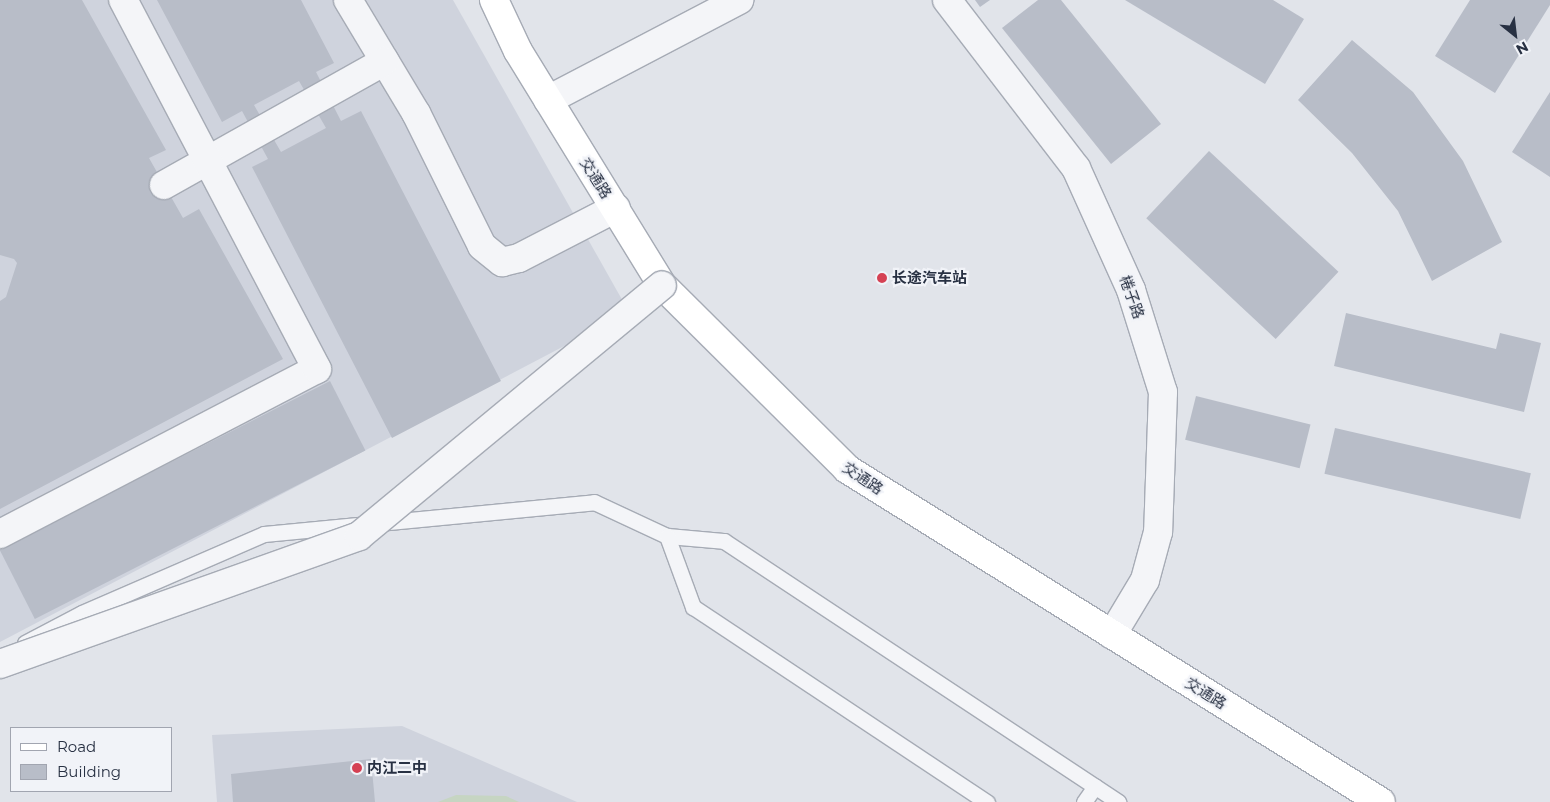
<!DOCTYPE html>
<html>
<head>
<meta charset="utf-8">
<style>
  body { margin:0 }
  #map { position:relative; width:1550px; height:802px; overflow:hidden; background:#e1e4ea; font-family:Montserrat,"Noto Sans SC",sans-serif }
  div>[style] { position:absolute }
  .built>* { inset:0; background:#cfd3dd }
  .green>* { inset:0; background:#c6d5c2 }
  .building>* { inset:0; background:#b8bdc8; transform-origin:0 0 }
  .roads { filter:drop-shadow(1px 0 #a6abb5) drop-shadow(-1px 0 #a6abb5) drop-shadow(0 1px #a6abb5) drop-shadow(0 -1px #a6abb5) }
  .service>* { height:15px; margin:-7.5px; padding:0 7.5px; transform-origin:7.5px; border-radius:7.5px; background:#f4f5f8 }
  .minor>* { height:28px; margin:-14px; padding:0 14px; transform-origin:14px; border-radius:14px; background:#f4f5f8 }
  .tertiary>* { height:28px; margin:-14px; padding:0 14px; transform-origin:14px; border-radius:14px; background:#f4f5f8 }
  .secondary>* { height:28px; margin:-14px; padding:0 14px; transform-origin:14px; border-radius:14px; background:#fff }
  .bridges { filter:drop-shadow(1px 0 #a6abb5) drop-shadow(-1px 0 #a6abb5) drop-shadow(0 1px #a6abb5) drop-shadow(0 -1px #a6abb5) }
  .tertiary-bridge>* { height:28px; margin:-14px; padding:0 14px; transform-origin:14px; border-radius:14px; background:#f4f5f8 }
  .dots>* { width:14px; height:14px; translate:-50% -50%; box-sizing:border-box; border:2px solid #f1f3f8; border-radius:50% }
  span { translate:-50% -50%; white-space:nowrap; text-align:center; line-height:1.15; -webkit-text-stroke:4.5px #f1f3f8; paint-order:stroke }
  .street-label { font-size:15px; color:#283143 }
  .poi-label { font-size:15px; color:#283143; font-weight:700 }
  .left { translate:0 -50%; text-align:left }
  .legend { position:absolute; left:10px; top:727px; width:162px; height:65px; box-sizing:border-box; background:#f1f3f8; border:1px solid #a1a5b0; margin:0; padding:6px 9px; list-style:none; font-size:15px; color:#283143 }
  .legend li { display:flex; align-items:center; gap:10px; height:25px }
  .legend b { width:25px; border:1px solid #a1a5b0 }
  .north { position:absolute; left:1490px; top:10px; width:50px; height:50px; -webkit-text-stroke:4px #f1f3f8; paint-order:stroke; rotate:151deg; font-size:14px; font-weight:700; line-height:20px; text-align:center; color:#283143 }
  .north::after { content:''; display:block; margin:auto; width:18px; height:22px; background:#283143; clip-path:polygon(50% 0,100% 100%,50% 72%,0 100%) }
</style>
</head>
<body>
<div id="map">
  <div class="built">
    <div style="clip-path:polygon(0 0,453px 0,629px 312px,0 642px)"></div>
    <div style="clip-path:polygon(402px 726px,577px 802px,217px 802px,212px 735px)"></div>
  </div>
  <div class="green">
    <div style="clip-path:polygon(456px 795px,506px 796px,519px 802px,438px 802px)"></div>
  </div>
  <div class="building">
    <div style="clip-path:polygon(0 0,82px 0,166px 150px,149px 158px,183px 218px,199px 209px,283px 359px,0 509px,0 301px,6px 297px,17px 263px,14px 259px,0 255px)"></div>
    <div style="clip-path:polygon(evenodd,157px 0,301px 0,334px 63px,316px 72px,341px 121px,361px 111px,501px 381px,392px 438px,252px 167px,268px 159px,242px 111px,222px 122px,157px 0,299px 81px,326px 128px,281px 152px,254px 105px,299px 81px)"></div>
    <div style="clip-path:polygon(975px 0,990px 0,980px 7px)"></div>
    <div style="clip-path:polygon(1038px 0,1061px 0,1161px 124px,1111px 164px,1002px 28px)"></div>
    <div style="clip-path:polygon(1125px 0,1273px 0,1304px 19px,1265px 84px)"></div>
    <div style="clip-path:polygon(1470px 0,1550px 0,1550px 5px,1495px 93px,1435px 56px)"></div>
    <div style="clip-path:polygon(1352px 40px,1413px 92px,1463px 161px,1502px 242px,1432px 281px,1398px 211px,1352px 153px,1298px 100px)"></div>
    <div style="clip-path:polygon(1550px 92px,1550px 177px,1512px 152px)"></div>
    <div style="left:1209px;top:151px;width:177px;height:92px;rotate:43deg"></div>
    <div style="clip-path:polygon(1346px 313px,1496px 349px,1500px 333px,1541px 343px,1524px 412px,1334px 366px)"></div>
    <div style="left:330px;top:381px;width:78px;height:371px;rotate:63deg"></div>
    <div style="left:1196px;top:396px;width:118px;height:45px;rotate:14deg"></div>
    <div style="left:1335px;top:428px;width:201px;height:47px;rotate:13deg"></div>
    <div style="clip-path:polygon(371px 759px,375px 802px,233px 802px,231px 774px)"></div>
  </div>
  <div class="roads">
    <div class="service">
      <div style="left:667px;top:536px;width:57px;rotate:5deg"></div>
      <div style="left:724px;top:541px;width:473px;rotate:33.5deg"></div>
      <div style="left:25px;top:643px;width:64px;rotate:-27.8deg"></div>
      <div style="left:82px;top:613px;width:198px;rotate:-23.5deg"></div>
      <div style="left:264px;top:534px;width:332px;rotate:-5.5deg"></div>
      <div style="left:594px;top:502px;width:81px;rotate:25deg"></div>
      <div style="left:667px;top:536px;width:76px;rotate:69.9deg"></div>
      <div style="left:693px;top:607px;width:353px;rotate:33.6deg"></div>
      <div style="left:1084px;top:802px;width:19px;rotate:-55deg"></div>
    </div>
    <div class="minor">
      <div style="left:348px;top:0;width:132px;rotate:59deg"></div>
      <div style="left:416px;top:113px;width:148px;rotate:63.6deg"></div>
      <div style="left:482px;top:246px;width:26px;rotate:39deg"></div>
      <div style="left:502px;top:262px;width:17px;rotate:-13deg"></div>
      <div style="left:519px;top:258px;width:109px;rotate:-27.3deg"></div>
      <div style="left:548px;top:100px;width:216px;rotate:-27.6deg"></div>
      <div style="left:164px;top:185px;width:253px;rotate:-29.3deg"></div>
      <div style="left:0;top:534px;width:357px;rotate:-27.5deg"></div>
      <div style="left:317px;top:369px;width:417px;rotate:-117.7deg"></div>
    </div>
    <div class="tertiary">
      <div style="left:947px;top:0;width:212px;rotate:52.5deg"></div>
      <div style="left:1076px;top:168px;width:134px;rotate:65.7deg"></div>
      <div style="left:1131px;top:290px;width:107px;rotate:72.6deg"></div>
      <div style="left:1163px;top:392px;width:140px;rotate:92deg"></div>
      <div style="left:1158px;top:532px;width:50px;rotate:105.2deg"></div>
      <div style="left:1145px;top:580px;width:64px;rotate:121deg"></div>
    </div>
    <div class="secondary">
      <div style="left:494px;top:0;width:56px;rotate:64.8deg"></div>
      <div style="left:518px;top:51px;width:275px;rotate:58.4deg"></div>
      <div style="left:662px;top:285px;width:261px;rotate:44.8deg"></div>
      <div style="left:847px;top:469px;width:629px;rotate:31.95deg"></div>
    </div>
  </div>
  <div class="bridges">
    <div class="tertiary-bridge">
      <div style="left:0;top:664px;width:381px;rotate:-19.6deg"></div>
      <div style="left:359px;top:536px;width:393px;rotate:-39.6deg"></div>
    </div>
  </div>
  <div class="dots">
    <div style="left:882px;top:278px;background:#d54153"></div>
    <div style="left:357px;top:768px;background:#d54153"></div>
  </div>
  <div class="street-label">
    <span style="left:596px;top:178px;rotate:58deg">交通路</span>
    <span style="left:1132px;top:297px;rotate:70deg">棬子路</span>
    <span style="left:863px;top:478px;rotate:34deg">交通路</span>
    <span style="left:1206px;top:693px;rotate:32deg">交通路</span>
  </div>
  <div class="poi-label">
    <span class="left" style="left:892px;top:278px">长途汽车站</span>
    <span class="left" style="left:367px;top:768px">内江二中</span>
  </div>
  <ul class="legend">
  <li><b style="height:6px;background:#fff"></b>Road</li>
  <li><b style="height:14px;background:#b8bdc8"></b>Building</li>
  </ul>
  <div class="north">N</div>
</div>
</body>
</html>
